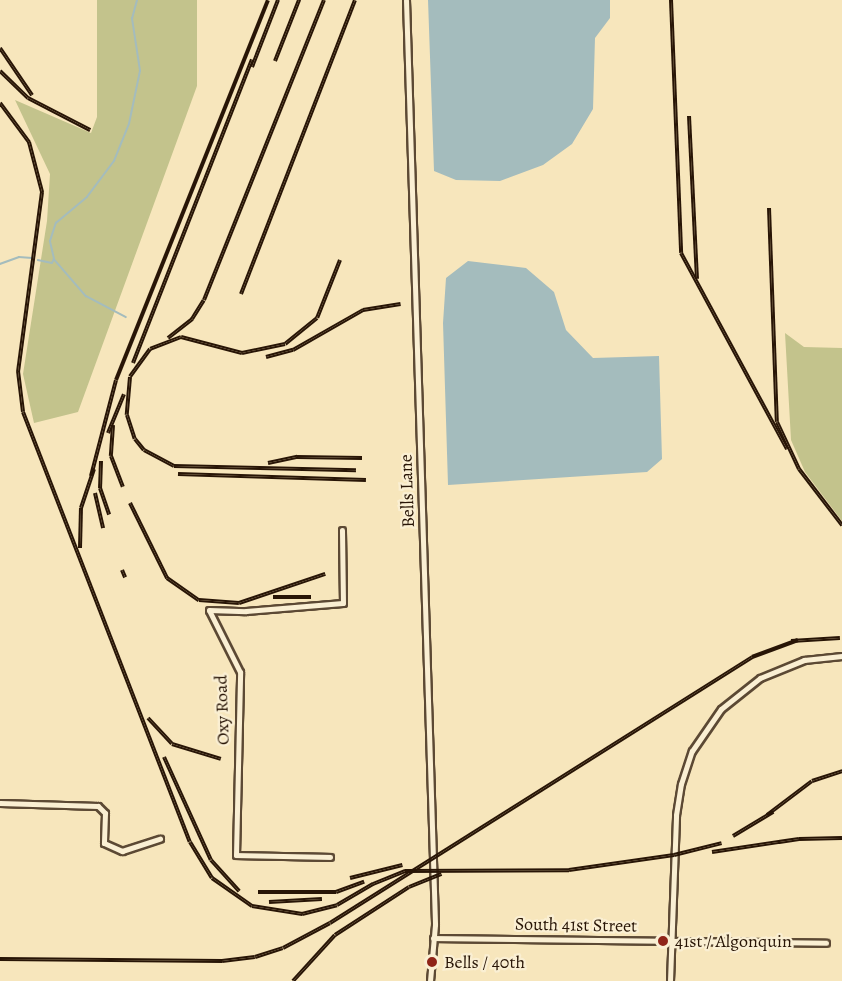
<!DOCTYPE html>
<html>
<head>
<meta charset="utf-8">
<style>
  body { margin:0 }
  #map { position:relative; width:842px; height:981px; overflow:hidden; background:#f7e6bc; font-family:Alegreya,serif }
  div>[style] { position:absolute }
  .green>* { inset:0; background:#c3c38c }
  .water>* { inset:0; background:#a4bcbd }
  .stream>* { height:1.5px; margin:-0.75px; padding:0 0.75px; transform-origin:0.75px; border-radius:0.75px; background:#a4bcbd }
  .roads { filter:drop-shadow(2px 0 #5c4934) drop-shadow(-2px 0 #5c4934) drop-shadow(0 2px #5c4934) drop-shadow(0 -2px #5c4934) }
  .minor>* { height:5px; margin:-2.5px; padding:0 2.5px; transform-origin:2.5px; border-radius:2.5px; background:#faefd3 }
  .rail>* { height:4px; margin-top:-2px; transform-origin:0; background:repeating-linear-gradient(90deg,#faefd3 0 4.5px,#281506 0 9px); box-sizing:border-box; border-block:2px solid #281506 }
  .dots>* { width:16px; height:16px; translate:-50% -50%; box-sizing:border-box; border:3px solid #faefd3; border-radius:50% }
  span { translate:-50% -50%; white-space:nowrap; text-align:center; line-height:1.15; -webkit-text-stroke:4.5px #faefd3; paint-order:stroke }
  .street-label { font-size:18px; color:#281506 }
  .poi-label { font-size:18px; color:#281506 }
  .left { translate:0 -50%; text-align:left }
</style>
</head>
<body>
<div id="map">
  <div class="green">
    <div style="clip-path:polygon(97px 0,197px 0,197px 86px,78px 412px,34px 423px,23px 374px,47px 221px,50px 174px,15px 100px,91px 133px,97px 117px)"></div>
    <div style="clip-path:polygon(785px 333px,804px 347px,842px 348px,842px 521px,805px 472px,791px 440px)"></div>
  </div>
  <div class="water">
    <div style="clip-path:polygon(428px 0,610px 0,610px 18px,595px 38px,593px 109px,572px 144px,543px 165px,500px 181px,456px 180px,434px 171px)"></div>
    <div style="clip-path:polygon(468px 261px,526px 268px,554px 292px,566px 330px,593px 358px,659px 356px,662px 459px,647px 472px,448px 485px,443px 323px,446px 278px)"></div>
  </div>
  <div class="stream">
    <div style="left:54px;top:259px;width:49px;rotate:49.1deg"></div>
    <div style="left:86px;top:296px;width:45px;rotate:27.7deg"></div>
    <div style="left:38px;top:260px;width:14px;rotate:12deg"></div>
    <div style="left:52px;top:263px;width:4px;rotate:-63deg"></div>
    <div style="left:54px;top:259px;width:18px;rotate:-103deg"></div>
    <div style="left:50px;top:241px;width:19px;rotate:-72deg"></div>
    <div style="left:56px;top:223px;width:40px;rotate:-40deg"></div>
    <div style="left:87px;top:197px;width:45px;rotate:-53.1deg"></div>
    <div style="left:114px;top:161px;width:40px;rotate:-68deg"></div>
    <div style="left:129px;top:124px;width:54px;rotate:-78.3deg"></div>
    <div style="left:140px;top:71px;width:53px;rotate:-98.7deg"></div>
    <div style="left:132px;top:19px;width:20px;rotate:-75deg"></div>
    <div style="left:0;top:264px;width:20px;rotate:-20deg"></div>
    <div style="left:19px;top:257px;width:13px;rotate:4deg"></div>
  </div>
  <div class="roads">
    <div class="minor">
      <div style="left:406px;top:0;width:925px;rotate:88.2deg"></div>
      <div style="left:435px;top:925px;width:56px;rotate:95.1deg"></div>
      <div style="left:0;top:803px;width:98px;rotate:1.8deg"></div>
      <div style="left:98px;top:806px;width:10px;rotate:45deg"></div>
      <div style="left:105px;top:813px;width:30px;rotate:92deg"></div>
      <div style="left:104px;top:843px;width:20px;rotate:24deg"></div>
      <div style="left:122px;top:851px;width:40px;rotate:-18deg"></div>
      <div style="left:330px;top:857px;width:94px;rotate:-178.8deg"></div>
      <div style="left:236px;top:855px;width:183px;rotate:-88.7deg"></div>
      <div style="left:240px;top:672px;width:69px;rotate:-116.6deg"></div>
      <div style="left:209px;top:610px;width:37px;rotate:2deg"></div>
      <div style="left:246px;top:611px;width:97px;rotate:-4.7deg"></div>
      <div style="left:343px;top:603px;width:73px;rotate:-90.8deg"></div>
      <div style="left:433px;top:938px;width:393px;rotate:0.7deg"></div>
      <div style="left:670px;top:981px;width:166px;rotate:-87.9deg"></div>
      <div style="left:676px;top:815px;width:31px;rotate:-81deg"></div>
      <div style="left:681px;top:784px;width:35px;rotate:-72deg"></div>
      <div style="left:692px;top:751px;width:51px;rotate:-55.4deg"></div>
      <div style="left:721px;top:709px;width:50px;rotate:-38.5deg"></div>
      <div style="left:760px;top:678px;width:48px;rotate:-22.2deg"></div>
      <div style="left:804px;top:660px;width:38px;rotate:-6deg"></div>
    </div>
  </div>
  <div class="rail">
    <div style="left:671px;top:0;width:253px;rotate:87.7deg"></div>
    <div style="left:681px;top:253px;width:223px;rotate:61.6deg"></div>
    <div style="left:0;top:48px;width:57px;rotate:55.8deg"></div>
    <div style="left:275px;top:61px;width:66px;rotate:-68.5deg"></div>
    <div style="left:252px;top:67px;width:72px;rotate:-68.8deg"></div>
    <div style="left:0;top:71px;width:39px;rotate:44deg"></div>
    <div style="left:28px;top:98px;width:70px;rotate:27.3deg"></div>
    <div style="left:0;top:103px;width:49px;rotate:53.4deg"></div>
    <div style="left:29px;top:142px;width:52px;rotate:75.4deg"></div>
    <div style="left:42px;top:192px;width:181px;rotate:97.6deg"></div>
    <div style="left:18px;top:371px;width:41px;rotate:83deg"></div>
    <div style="left:23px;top:412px;width:461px;rotate:68.8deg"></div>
    <div style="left:190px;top:842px;width:42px;rotate:58.6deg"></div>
    <div style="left:212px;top:878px;width:49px;rotate:35deg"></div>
    <div style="left:252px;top:906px;width:51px;rotate:9.1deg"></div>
    <div style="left:302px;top:914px;width:36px;rotate:-14deg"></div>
    <div style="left:337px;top:905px;width:42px;rotate:-30.3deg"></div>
    <div style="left:373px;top:884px;width:35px;rotate:-22deg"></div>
    <div style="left:405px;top:871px;width:164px;rotate:-0.3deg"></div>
    <div style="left:569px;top:870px;width:106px;rotate:-8.1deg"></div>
    <div style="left:674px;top:855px;width:49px;rotate:-14deg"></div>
    <div style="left:689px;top:116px;width:163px;rotate:87.2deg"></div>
    <div style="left:769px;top:208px;width:214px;rotate:87.9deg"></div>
    <div style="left:777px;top:422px;width:52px;rotate:64.9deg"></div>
    <div style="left:799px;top:469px;width:71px;rotate:52.5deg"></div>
    <div style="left:340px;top:260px;width:62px;rotate:111.6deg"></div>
    <div style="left:317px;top:318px;width:41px;rotate:140.9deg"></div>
    <div style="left:285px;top:344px;width:44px;rotate:168.2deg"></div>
    <div style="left:242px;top:353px;width:63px;rotate:-165.3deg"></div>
    <div style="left:181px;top:337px;width:33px;rotate:159deg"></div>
    <div style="left:150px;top:349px;width:34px;rotate:126deg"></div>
    <div style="left:130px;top:377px;width:38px;rotate:95deg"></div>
    <div style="left:127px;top:415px;width:25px;rotate:72deg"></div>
    <div style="left:135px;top:439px;width:14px;rotate:51deg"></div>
    <div style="left:144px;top:450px;width:34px;rotate:28deg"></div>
    <div style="left:174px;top:466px;width:182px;rotate:1.3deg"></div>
    <div style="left:241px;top:294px;width:315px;rotate:-68.8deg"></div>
    <div style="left:168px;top:338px;width:31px;rotate:-38deg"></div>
    <div style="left:192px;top:319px;width:22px;rotate:-58deg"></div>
    <div style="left:204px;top:300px;width:323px;rotate:-68.2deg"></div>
    <div style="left:266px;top:357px;width:28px;rotate:-15deg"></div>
    <div style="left:293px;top:350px;width:81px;rotate:-29.7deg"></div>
    <div style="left:363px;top:310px;width:38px;rotate:-9deg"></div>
    <div style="left:133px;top:363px;width:326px;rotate:-68.6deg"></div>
    <div style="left:113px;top:425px;width:31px;rotate:94deg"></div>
    <div style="left:111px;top:456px;width:33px;rotate:69deg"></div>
    <div style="left:108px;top:433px;width:42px;rotate:-67.7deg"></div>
    <div style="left:101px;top:461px;width:27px;rotate:92deg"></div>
    <div style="left:100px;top:488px;width:28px;rotate:71deg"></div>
    <div style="left:268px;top:463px;width:30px;rotate:-12deg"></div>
    <div style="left:297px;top:457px;width:65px;rotate:0.9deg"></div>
    <div style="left:178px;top:474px;width:188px;rotate:1.8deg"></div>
    <div style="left:91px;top:476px;width:99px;rotate:-75.4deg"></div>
    <div style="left:116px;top:380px;width:409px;rotate:-68.2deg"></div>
    <div style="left:95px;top:493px;width:36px;rotate:77deg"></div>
    <div style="left:130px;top:503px;width:84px;rotate:63.7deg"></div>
    <div style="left:167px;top:578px;width:39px;rotate:35deg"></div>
    <div style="left:199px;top:600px;width:40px;rotate:4.3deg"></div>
    <div style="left:239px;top:603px;width:91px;rotate:-18.6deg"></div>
    <div style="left:80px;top:548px;width:40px;rotate:-88.6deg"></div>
    <div style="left:81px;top:508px;width:41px;rotate:-71.6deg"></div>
    <div style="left:122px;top:570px;width:8px;rotate:67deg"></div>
    <div style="left:273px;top:597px;width:38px"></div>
    <div style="left:791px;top:641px;width:49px;rotate:-3.5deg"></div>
    <div style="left:148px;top:718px;width:35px;rotate:47deg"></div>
    <div style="left:172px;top:744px;width:51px;rotate:17deg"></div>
    <div style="left:164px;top:757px;width:113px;rotate:65.5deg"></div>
    <div style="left:211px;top:860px;width:42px;rotate:47.9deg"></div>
    <div style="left:767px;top:815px;width:56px;rotate:-37.1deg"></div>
    <div style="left:812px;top:781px;width:32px;rotate:-18deg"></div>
    <div style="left:733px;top:836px;width:47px;rotate:-31deg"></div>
    <div style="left:712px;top:852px;width:88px;rotate:-8.5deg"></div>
    <div style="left:799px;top:839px;width:43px;rotate:-1.3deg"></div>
    <div style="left:350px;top:878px;width:54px;rotate:-14deg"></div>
    <div style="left:258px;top:892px;width:78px"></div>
    <div style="left:336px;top:892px;width:30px;rotate:-20deg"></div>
    <div style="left:269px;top:902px;width:53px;rotate:-3.2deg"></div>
    <div style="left:0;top:959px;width:222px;rotate:0.5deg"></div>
    <div style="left:222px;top:961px;width:33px;rotate:-7deg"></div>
    <div style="left:255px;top:957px;width:29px;rotate:-18deg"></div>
    <div style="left:283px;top:948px;width:53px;rotate:-28deg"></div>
    <div style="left:330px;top:923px;width:499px;rotate:-32.2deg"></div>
    <div style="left:752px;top:657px;width:49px;rotate:-20.3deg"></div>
    <div style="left:293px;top:981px;width:62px;rotate:-47.6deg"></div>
    <div style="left:335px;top:935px;width:88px;rotate:-33deg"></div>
    <div style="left:409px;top:887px;width:35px;rotate:-22deg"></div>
  </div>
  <div class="dots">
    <div style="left:663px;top:941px;background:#8f2418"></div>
    <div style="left:432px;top:962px;background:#8f2418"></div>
  </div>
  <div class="street-label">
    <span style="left:407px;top:491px;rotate:-92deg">Bells Lane</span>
    <span style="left:222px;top:710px;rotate:-92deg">Oxy Road</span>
    <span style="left:576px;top:925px;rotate:1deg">South 41st Street</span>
  </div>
  <div class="poi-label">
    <span class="left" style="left:675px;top:941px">41st / Algonquin</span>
    <span class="left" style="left:444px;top:962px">Bells / 40th</span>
  </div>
</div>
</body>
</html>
